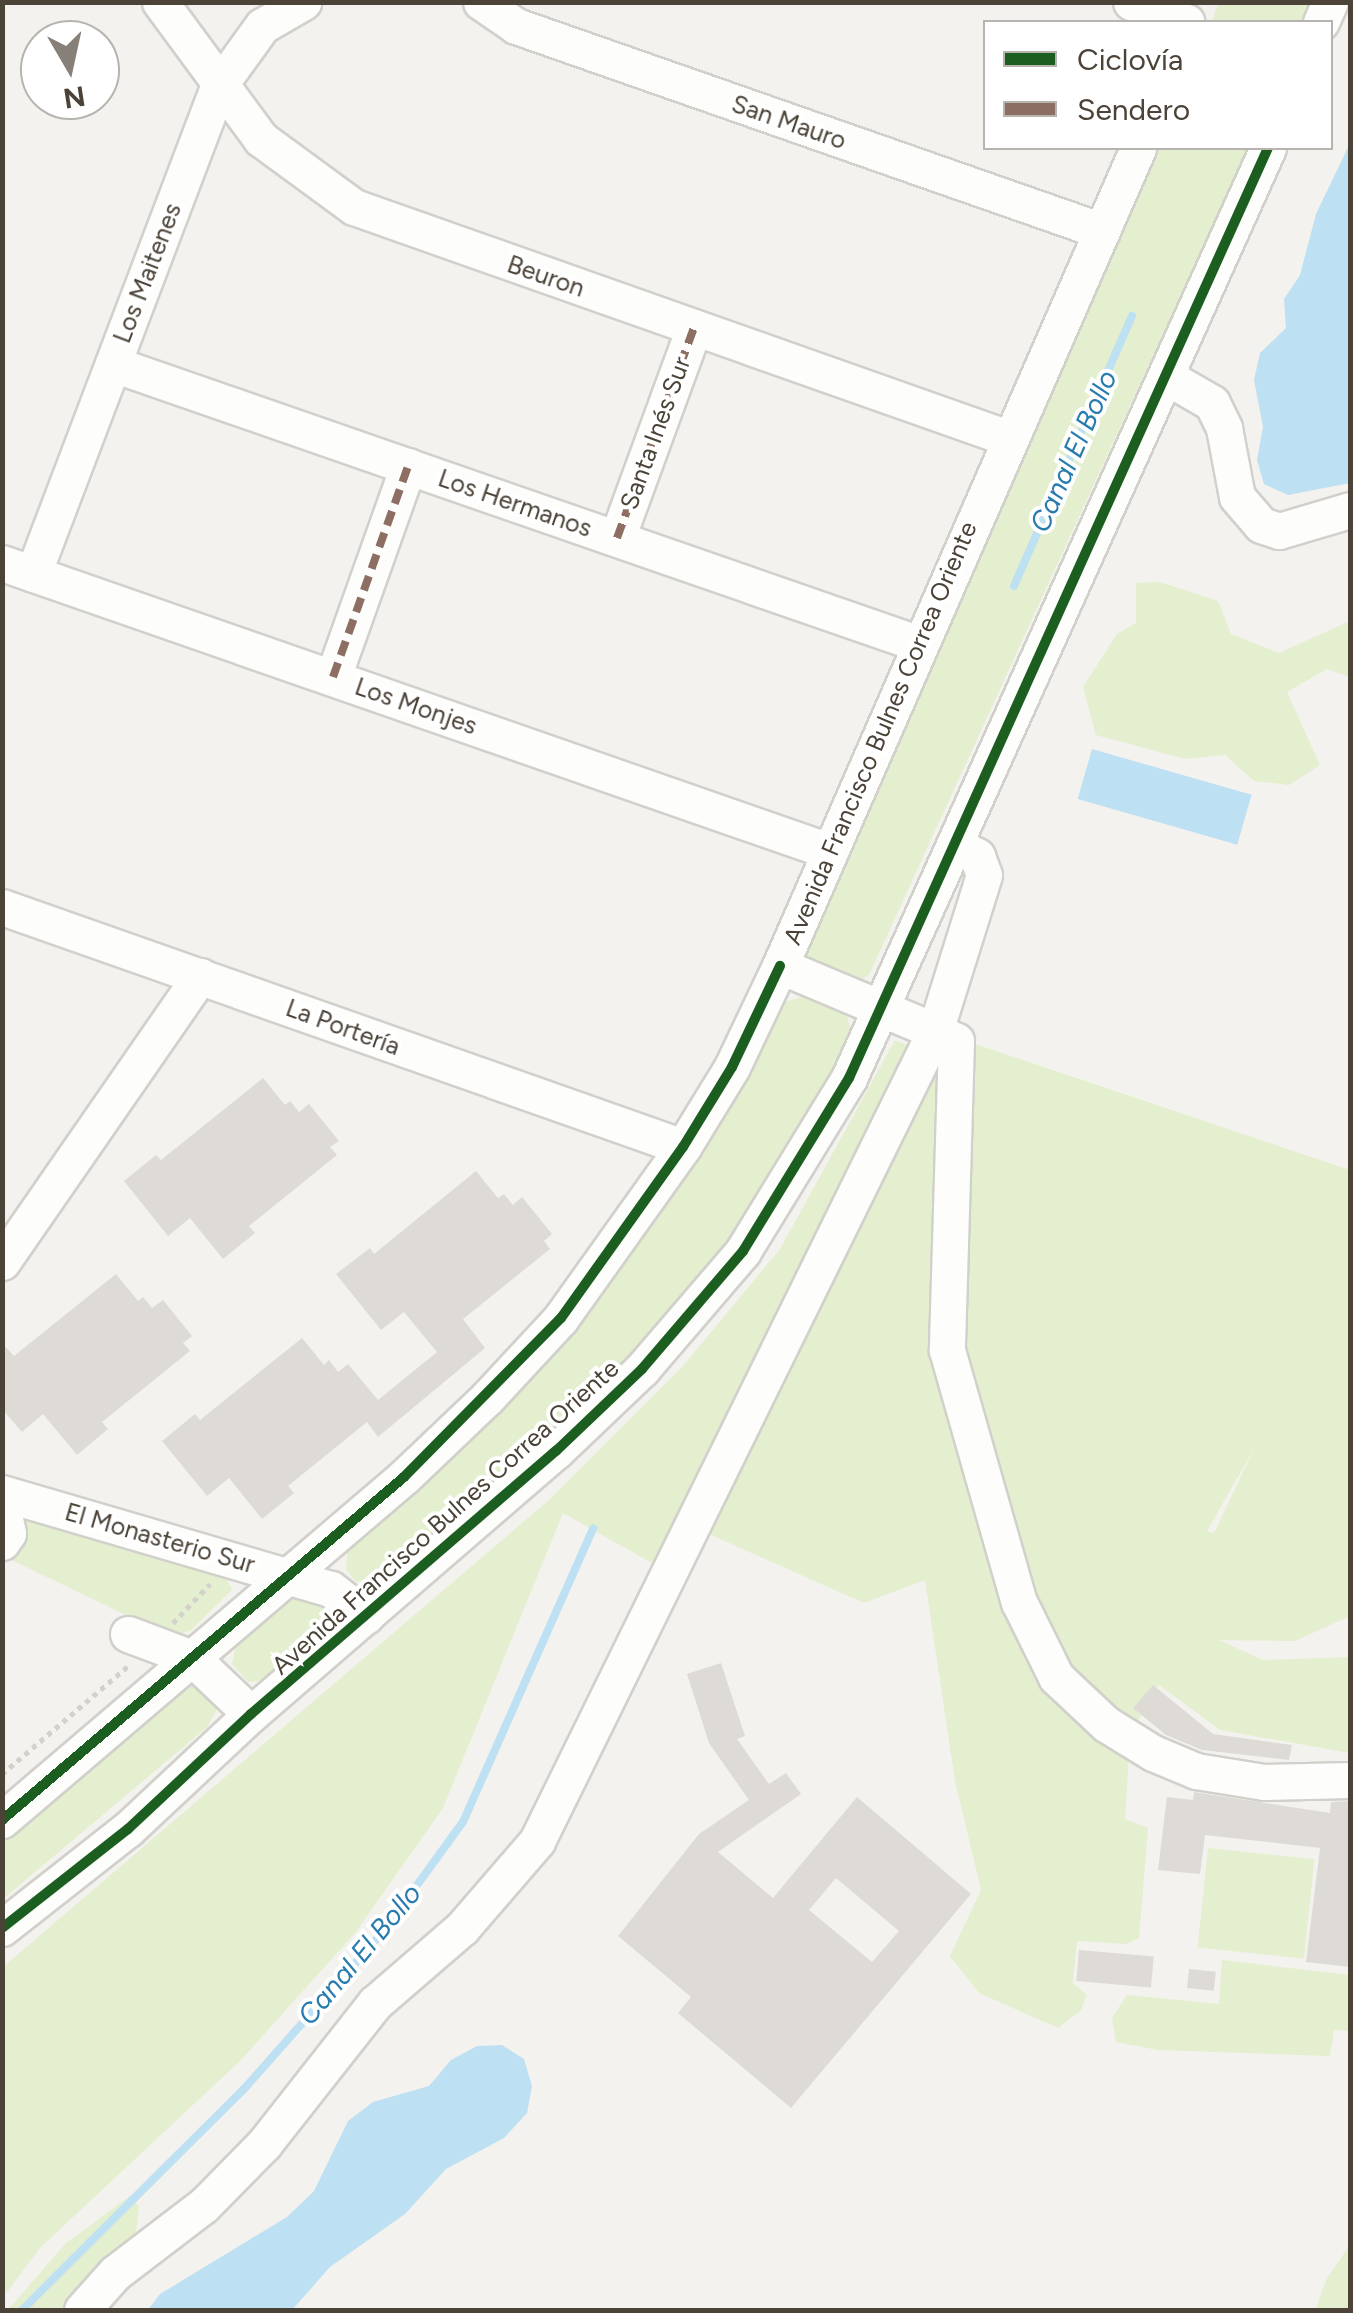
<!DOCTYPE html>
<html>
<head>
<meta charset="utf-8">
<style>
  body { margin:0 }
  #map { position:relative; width:1353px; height:2313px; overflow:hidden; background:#f4f2ee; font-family:Figtree,sans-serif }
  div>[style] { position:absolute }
  .green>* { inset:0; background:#e3efce; transform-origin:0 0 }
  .water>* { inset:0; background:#bde0f3; transform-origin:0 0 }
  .stream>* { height:8px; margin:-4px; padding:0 4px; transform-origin:4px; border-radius:4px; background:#bde0f3 }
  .building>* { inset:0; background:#dedbd6; transform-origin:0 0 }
  .path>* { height:5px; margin-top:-2.5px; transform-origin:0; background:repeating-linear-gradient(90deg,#d4d1cc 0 5px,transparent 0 10px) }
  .roads { filter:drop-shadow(2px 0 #d2d0cb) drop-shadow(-2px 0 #d2d0cb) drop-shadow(0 2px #d2d0cb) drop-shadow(0 -2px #d2d0cb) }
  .minor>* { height:35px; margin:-17.5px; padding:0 17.5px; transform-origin:17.5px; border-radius:17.5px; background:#fdfdfc }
  .quiet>* { height:8px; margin-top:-4px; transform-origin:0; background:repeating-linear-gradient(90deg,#8d6e63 0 15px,transparent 0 23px) }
  .cycleway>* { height:10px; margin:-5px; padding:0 5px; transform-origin:5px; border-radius:5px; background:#1b5e20 }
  span { translate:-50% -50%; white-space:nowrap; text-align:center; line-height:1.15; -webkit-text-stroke:8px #fff; paint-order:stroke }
  .street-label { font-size:25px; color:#4c4338 }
  .water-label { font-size:28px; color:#287bae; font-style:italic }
  .frame { position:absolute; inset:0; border:5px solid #4c4338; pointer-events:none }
  .legend { position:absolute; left:983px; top:20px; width:350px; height:130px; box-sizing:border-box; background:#fff; border:2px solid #b7b4af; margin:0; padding:12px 18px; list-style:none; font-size:30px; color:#4c4338 }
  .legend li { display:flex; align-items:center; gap:20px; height:50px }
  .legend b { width:50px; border:2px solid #b7b4af }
  .north { position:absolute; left:20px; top:20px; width:100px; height:100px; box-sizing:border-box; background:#fff; border:2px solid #b7b4af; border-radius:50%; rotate:171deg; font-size:28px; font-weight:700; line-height:40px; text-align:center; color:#4c4338 }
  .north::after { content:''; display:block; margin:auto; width:35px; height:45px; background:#878078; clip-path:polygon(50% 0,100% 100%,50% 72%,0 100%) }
</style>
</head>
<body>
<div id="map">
  <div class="green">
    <div style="clip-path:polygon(1219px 3px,1314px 3px,1305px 22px,1211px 22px)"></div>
    <div style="clip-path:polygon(1156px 148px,1248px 148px,869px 975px,853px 985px,809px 964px,799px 949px)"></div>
    <div style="clip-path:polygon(1160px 582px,1218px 601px,1231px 634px,1279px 653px,1350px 621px,1350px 677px,1327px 669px,1287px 692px,1320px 765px,1289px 785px,1254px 781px,1225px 755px,1185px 759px,1096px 735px,1083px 687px,1117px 634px,1136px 623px,1136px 583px)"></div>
    <div style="clip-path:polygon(805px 996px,846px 1013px,852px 1036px,803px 1129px,735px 1234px,637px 1353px,548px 1439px,385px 1578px,356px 1582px,346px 1569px,348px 1548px,458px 1447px,553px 1347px,679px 1188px,785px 1002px)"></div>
    <div style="clip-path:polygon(evenodd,945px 1034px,1350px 1170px,1350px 1616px,1295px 1641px,1219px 1640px,1263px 1660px,1350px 1657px,1350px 1753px,1220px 1730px,1159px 1685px,1130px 1734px,1125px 1819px,1148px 1828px,1139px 1938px,1126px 1944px,1077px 1941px,1073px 1983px,1087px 1995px,1081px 2010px,1058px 2028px,979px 1993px,950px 1956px,981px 1890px,955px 1781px,925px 1580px,864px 1603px,709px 1534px,945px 1034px,1255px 1447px,1214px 1533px,1208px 1532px,1207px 1531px,1255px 1447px)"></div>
    <div style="clip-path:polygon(895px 1040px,913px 1048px,875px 1163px,652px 1563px,563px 1513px,443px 1808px,355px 1933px,240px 2061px,41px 2247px,3px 2297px,3px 1967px,550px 1499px,683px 1366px,780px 1249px)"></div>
    <div style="clip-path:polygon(2px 1505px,223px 1572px,232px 1590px,191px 1630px,172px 1637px,3px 1556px)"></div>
    <div style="clip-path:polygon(297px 1596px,326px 1606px,330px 1623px,267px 1680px,248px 1682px,232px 1664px,236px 1646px)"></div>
    <div style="clip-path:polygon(181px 1681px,213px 1691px,217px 1709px,207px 1727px,3px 1899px,3px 1836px)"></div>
    <div style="left:1208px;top:1848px;width:107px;height:100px;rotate:6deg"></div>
    <div style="clip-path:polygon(1222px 1960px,1350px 1975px,1350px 2031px,1334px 2030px,1330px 2056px,1158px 2050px,1116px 2042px,1112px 2018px,1127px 1995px,1219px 2004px)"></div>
    <div style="clip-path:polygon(130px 2196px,139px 2207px,136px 2232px,105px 2310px,8px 2310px,66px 2243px)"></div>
    <div style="clip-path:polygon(1350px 2245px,1350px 2310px,1315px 2310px,1327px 2278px)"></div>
  </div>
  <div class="water">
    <div style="clip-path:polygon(1350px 143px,1350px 483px,1288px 495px,1264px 484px,1257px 460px,1263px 427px,1254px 380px,1260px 353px,1286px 328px,1284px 299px,1300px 275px,1316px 214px)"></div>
    <div style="left:1092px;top:749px;width:166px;height:52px;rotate:16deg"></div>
    <div style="clip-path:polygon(502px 2045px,524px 2059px,532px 2086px,527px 2113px,504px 2138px,446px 2169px,405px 2214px,330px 2267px,292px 2310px,148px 2310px,160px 2294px,287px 2217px,314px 2191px,348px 2121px,373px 2102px,429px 2086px,451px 2060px,477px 2046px)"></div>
  </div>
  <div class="stream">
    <div style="left:1014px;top:586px;width:295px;rotate:-66.4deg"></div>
    <div style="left:22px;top:2310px;width:313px;rotate:-44.9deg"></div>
    <div style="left:244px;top:2089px;width:210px;rotate:-48.5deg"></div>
    <div style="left:383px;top:1932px;width:136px;rotate:-54deg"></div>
    <div style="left:463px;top:1822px;width:321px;rotate:-66.1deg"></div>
  </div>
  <div class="building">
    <div style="clip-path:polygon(263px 1078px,285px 1105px,290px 1101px,299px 1112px,309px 1104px,339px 1141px,330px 1147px,337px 1155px,249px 1226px,255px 1233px,223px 1259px,190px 1218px,168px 1236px,124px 1181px,156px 1155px,161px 1160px)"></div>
    <div style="clip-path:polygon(476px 1171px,498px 1198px,504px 1194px,513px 1205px,522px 1197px,552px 1234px,544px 1241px,550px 1249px,463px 1319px,485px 1348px,378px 1437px,367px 1422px,288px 1486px,294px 1493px,262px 1519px,229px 1478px,207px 1496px,162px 1441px,195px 1414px,200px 1420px,302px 1338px,324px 1365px,329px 1360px,338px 1372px,348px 1364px,378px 1400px,437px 1352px,404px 1312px,381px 1330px,336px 1274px,370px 1248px,374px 1254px)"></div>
    <div style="clip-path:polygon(116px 1274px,138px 1301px,143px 1297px,152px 1308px,163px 1300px,192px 1336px,183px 1343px,190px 1351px,102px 1422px,108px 1429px,77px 1455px,43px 1414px,22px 1432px,2px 1409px,2px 1343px,14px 1356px)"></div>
    <div style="clip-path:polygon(evenodd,721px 1663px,745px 1736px,737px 1739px,769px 1784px,786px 1773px,801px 1794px,718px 1852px,773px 1898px,857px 1797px,971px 1894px,791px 2108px,678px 2013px,691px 1997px,618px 1936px,699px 1834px,749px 1800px,709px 1743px,687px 1674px,721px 1663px,836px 1878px,899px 1931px,872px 1962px,809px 1910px,836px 1878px)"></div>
    <div style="clip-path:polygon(1153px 1685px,1213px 1734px,1292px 1745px,1289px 1760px,1202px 1750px,1166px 1735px,1133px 1708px)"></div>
    <div style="clip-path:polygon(1194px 1792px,1330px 1813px,1331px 1802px,1350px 1801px,1350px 1967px,1306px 1962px,1320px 1848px,1205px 1835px,1200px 1874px,1158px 1870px,1167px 1797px,1193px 1800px)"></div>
    <div style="left:1079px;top:1950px;width:75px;height:31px;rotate:5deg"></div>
    <div style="left:1189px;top:1969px;width:27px;height:19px;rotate:6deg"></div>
  </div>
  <div class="path">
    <div style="left:173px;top:1623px;width:54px;rotate:-46.5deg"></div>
    <div style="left:2px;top:1774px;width:167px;rotate:-40.6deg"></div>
  </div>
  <div class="roads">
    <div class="minor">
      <div style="left:160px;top:2px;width:170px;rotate:53.6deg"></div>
      <div style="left:261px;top:139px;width:115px;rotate:36.2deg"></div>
      <div style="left:354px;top:207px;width:694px;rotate:19.45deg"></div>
      <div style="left:481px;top:2px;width:42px;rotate:34.4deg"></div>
      <div style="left:516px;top:26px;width:621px;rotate:19.28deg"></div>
      <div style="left:1131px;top:2px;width:59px;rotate:19.7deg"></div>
      <div style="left:1321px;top:22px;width:22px;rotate:-66deg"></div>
      <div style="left:113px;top:364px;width:851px;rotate:19.14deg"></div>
      <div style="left:1167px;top:377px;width:52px;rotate:30deg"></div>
      <div style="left:1212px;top:403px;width:28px;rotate:64deg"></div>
      <div style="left:1224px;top:428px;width:70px;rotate:79.3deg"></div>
      <div style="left:1237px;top:497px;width:37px;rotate:49deg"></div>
      <div style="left:1261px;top:525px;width:19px;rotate:18deg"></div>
      <div style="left:1279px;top:531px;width:74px;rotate:-16.5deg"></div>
      <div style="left:617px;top:538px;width:224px;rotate:-69.9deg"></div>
      <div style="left:2px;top:563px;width:876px;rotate:19.2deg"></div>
      <div style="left:33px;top:574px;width:521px;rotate:-69.2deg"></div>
      <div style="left:218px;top:87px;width:75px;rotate:-54.2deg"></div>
      <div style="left:262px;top:26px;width:48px;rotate:-30.3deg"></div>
      <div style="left:333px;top:677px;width:224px;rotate:-70.4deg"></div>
      <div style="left:956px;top:845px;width:24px;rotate:28deg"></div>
      <div style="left:977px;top:856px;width:20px;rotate:70deg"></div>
      <div style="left:984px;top:875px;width:164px;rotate:107.4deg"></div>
      <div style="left:935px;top:1031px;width:23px;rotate:25deg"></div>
      <div style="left:956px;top:1041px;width:309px;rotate:91.7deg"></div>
      <div style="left:947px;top:1350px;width:262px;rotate:74.1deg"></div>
      <div style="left:1019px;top:1602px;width:84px;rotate:63.7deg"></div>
      <div style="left:1056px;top:1677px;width:69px;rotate:43.2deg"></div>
      <div style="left:1106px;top:1724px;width:55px;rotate:31.7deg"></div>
      <div style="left:1153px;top:1753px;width:47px;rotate:22.7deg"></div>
      <div style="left:1196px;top:1771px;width:69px;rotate:9.2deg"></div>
      <div style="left:1264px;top:1782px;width:86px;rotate:-1.3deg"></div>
      <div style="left:2px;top:907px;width:722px;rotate:19.41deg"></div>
      <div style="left:2px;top:1262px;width:348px;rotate:-55.3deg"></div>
      <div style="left:2px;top:1493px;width:343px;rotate:16.3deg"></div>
      <div style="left:331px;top:1589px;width:44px;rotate:37.6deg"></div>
      <div style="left:2px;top:1503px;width:31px;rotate:79deg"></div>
      <div style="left:8px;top:1533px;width:11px;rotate:124deg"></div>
      <div style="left:128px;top:1634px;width:68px;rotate:20.6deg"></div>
      <div style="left:192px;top:1658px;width:81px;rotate:43.5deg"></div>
      <div style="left:2px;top:1820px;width:528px;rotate:-40.47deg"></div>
      <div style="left:404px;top:1477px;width:115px;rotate:-43.6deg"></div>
      <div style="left:487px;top:1398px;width:109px;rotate:-47.2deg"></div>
      <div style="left:561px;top:1318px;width:210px;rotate:-54.5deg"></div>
      <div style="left:683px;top:1147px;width:94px;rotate:-58.5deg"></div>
      <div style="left:732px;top:1067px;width:112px;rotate:-64.6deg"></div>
      <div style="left:780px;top:966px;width:893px;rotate:-66.36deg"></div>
      <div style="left:2px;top:1928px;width:160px;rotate:-38.2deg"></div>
      <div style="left:128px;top:1829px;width:168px;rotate:-43.1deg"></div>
      <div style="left:251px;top:1714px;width:403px;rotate:-40.8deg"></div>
      <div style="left:556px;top:1451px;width:119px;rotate:-43.6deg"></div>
      <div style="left:642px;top:1369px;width:155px;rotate:-49.4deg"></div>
      <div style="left:743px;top:1251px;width:203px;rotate:-58.5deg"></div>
      <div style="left:849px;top:1078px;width:1020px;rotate:-65.75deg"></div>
      <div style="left:82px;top:2310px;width:50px;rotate:-48.3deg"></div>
      <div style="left:115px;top:2273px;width:112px;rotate:-37.4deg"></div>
      <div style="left:204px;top:2205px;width:86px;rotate:-45.5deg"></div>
      <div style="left:264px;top:2144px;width:179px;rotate:-51.8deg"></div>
      <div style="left:375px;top:2003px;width:115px;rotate:-40.8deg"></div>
      <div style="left:462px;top:1928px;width:115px;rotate:-49.2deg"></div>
      <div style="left:537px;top:1841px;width:902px;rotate:-63.83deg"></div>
      <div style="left:935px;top:1031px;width:168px;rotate:-157.2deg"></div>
    </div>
  </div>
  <div class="quiet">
    <div style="left:617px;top:538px;width:224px;rotate:-69.9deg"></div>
    <div style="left:333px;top:677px;width:224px;rotate:-70.4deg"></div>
  </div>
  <div class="cycleway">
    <div style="left:2px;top:1820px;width:528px;rotate:-40.47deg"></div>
    <div style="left:404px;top:1477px;width:223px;rotate:-45.4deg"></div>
    <div style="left:561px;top:1318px;width:210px;rotate:-54.5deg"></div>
    <div style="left:683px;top:1147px;width:94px;rotate:-58.5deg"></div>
    <div style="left:732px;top:1067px;width:112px;rotate:-64.6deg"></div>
    <div style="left:2px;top:1928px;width:160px;rotate:-38.2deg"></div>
    <div style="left:128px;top:1829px;width:168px;rotate:-43.1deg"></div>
    <div style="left:251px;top:1714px;width:403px;rotate:-40.8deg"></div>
    <div style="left:556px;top:1451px;width:119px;rotate:-43.6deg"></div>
    <div style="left:642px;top:1369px;width:155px;rotate:-49.4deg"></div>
    <div style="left:743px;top:1251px;width:203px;rotate:-58.5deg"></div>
    <div style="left:849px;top:1078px;width:1020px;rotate:-65.75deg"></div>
  </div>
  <div class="street-label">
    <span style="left:789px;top:122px;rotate:19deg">San Mauro</span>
    <span style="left:147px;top:273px;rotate:-69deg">Los Maitenes</span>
    <span style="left:546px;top:276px;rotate:19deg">Beuron</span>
    <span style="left:655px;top:433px;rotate:-70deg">Santa Inés Sur</span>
    <span style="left:515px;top:503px;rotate:19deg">Los Hermanos</span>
    <span style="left:416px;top:706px;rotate:19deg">Los Monjes</span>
    <span style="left:880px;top:733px;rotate:-67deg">Avenida Francisco Bulnes Correa Oriente</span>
    <span style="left:343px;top:1027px;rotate:20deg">La Portería</span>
    <span style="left:445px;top:1517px;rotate:-42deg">Avenida Francisco Bulnes Correa Oriente</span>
    <span style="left:160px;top:1538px;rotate:16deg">El Monasterio Sur</span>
  </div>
  <div class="water-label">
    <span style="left:1073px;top:451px;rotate:-66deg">Canal El Bollo</span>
    <span style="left:359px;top:1954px;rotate:-50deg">Canal El Bollo</span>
  </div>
  <div class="frame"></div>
  <ul class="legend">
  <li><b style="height:12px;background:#1b5e20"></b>Ciclovía</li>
  <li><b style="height:12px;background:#8d6e63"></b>Sendero</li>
  </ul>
  <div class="north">N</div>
</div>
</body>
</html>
